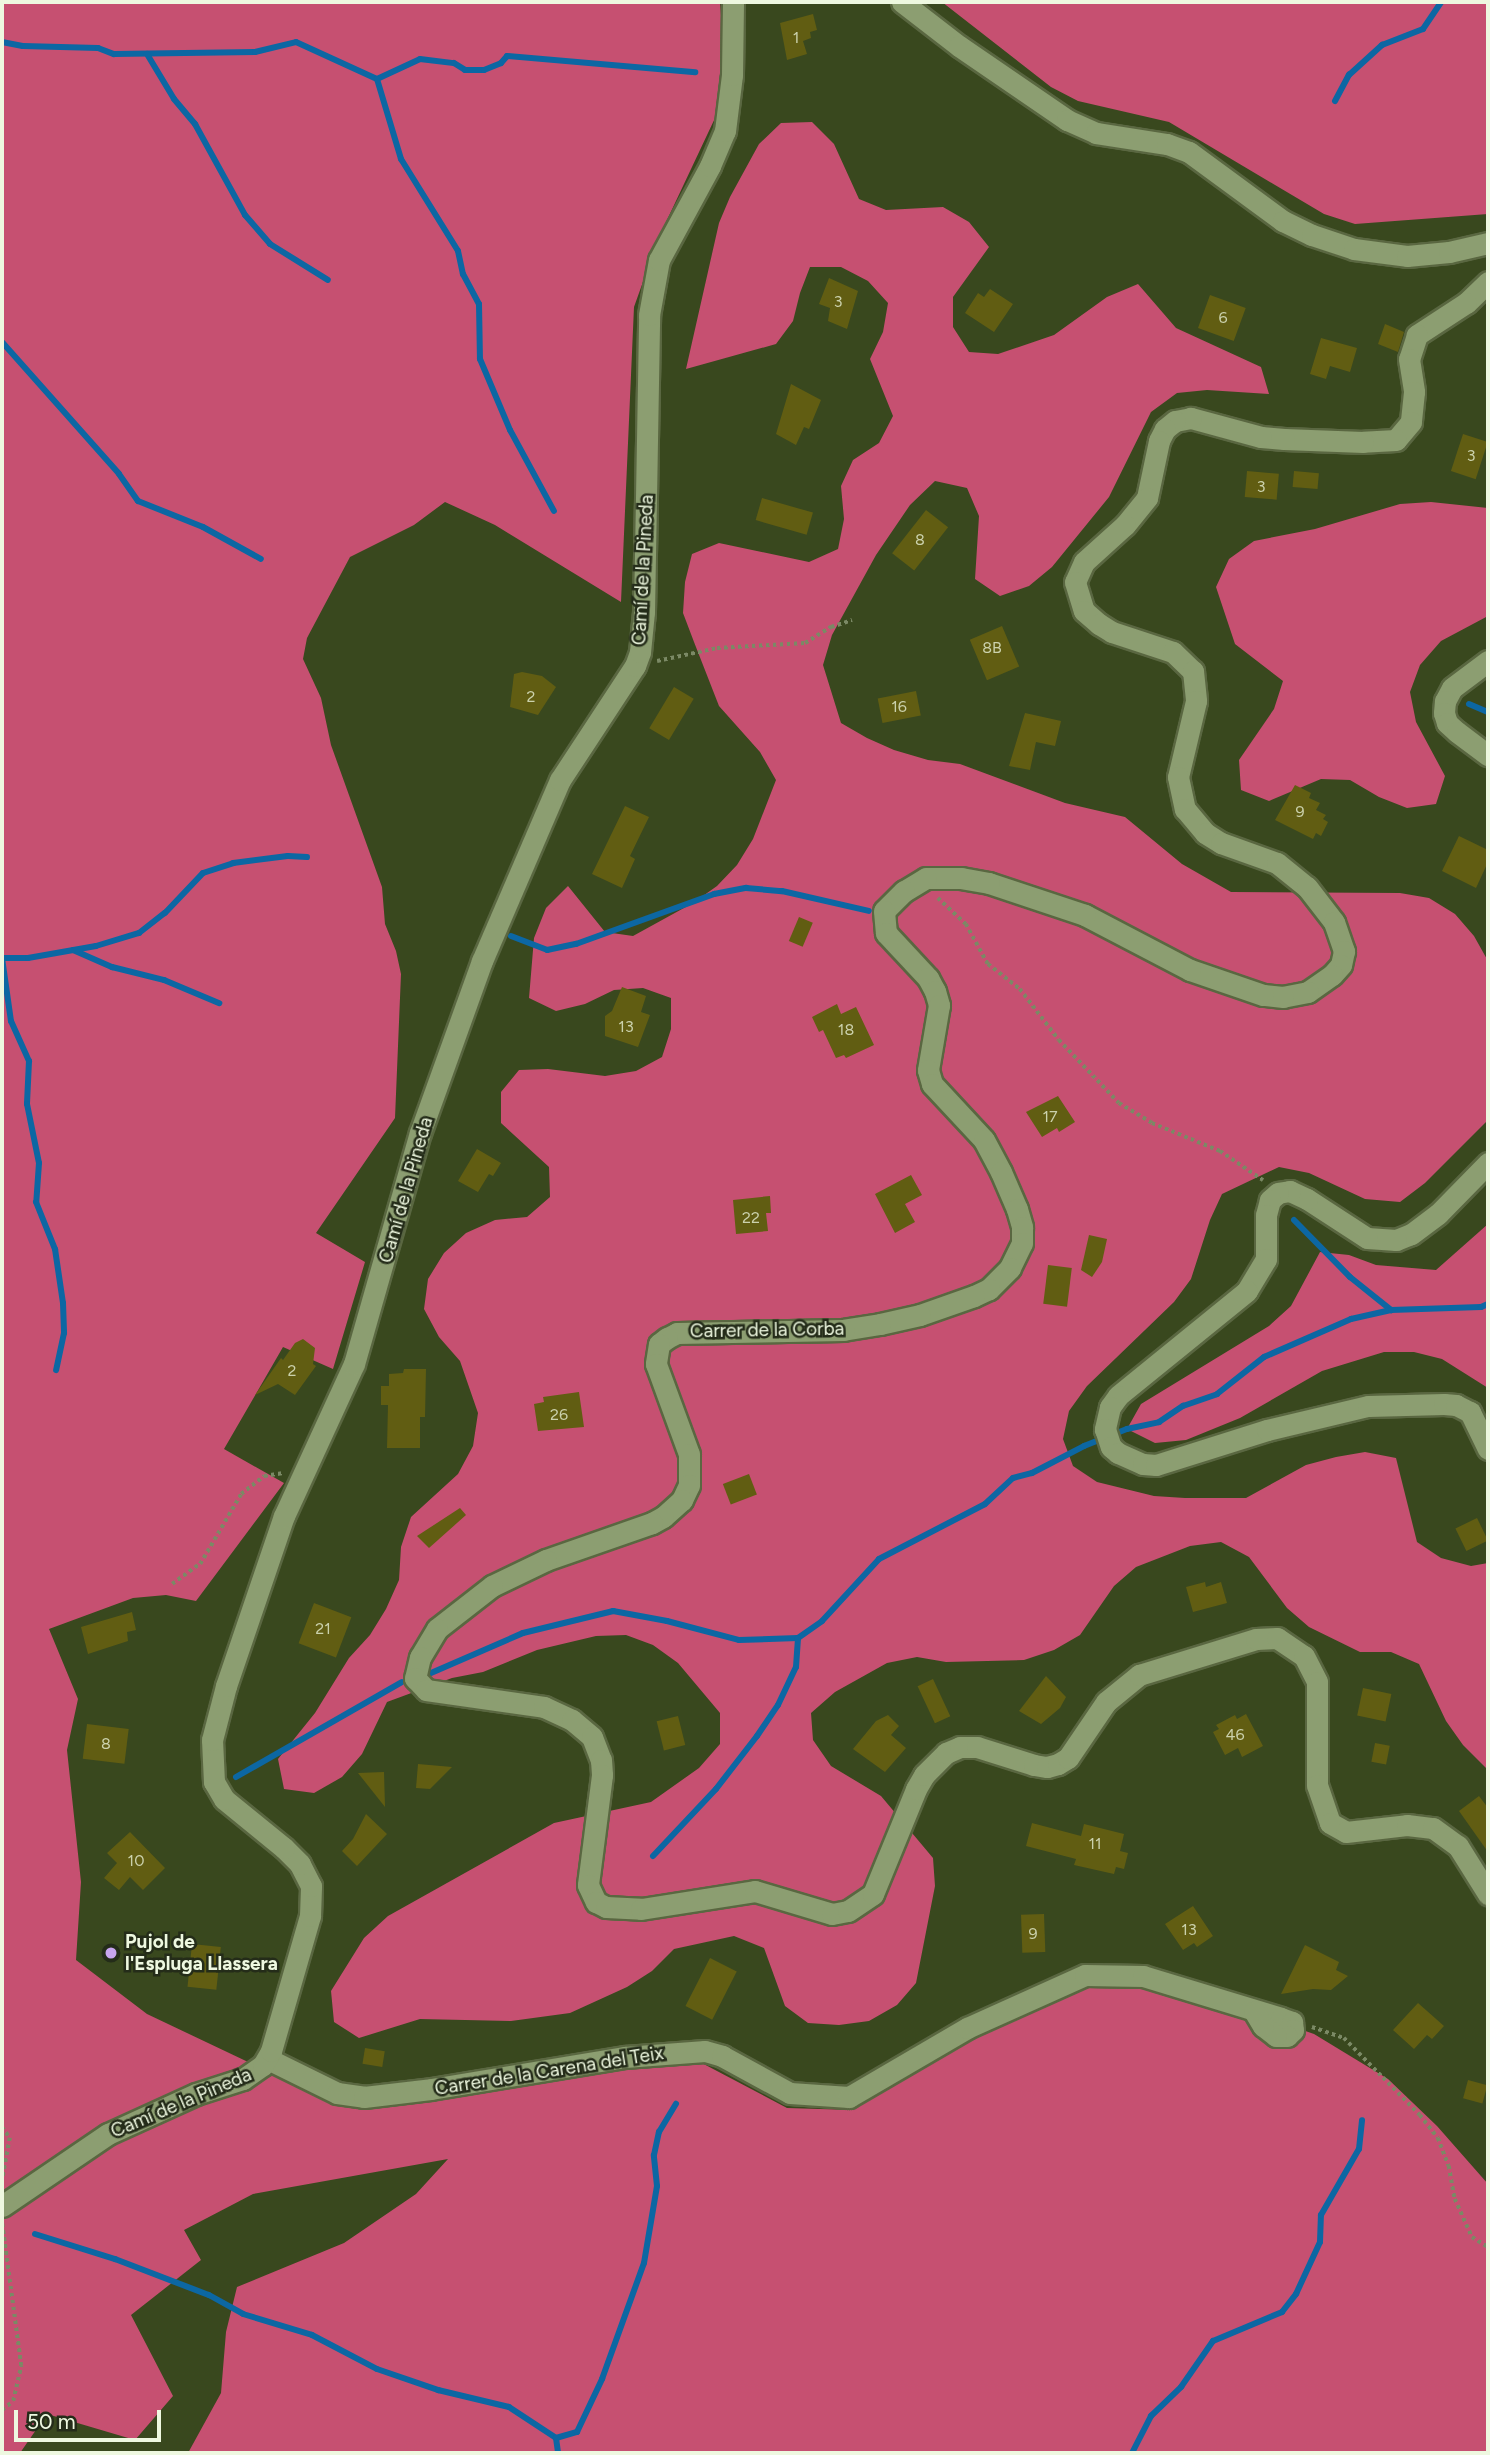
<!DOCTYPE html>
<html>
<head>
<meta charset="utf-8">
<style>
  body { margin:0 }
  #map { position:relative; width:1490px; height:2455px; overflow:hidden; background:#39481e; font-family:Figtree,sans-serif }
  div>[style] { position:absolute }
  .forest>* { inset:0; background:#c65071 }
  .stream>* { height:6px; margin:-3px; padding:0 3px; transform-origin:3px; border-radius:3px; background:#0c67a3 }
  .building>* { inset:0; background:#615d12; transform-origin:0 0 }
  .path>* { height:3.5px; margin-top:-1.75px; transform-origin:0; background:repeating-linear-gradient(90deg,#7b8965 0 3.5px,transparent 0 7px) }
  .roads { filter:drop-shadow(2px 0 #5a6741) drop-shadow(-2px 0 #5a6741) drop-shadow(0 2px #5a6741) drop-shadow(0 -2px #5a6741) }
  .minor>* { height:21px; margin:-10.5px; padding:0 10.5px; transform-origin:10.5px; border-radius:10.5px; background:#8c9e71 }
  .dots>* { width:19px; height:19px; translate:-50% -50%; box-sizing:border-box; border:4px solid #242c19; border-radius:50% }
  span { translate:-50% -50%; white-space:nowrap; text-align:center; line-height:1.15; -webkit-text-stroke:5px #242c19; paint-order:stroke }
  .number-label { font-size:16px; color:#cbd1ac }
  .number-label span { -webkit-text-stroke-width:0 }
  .street-label { font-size:19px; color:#eef8e0 }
  .poi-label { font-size:19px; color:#eef8e0; font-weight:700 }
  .left { translate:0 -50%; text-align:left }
  .frame { position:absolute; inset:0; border:4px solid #eef8e0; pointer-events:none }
  .scale { position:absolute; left:14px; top:2410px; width:147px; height:32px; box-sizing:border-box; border:4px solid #eef8e0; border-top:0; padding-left:9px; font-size:21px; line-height:24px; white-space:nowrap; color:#eef8e0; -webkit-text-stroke:5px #242c19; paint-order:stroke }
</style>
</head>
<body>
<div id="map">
  <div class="forest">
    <div style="clip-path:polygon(2px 2px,720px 2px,723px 42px,716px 116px,659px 237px,634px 307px,621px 602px,495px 525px,445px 502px,414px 525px,350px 557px,307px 638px,303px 659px,321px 698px,331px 745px,382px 887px,385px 924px,396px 951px,401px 974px,395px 1118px,316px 1233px,365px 1262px,333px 1369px,283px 1347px,224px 1449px,284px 1483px,196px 1601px,166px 1595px,133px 1598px,49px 1629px,78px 1699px,67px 1750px,81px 1882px,76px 1960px,147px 2014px,267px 2071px,347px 2097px,698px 2061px,787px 2108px,853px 2110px,948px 2049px,1084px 1980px,1179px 1987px,1314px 2034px,1388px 2079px,1437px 2126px,1488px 2184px,1488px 2453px,188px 2453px,221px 2393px,226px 2332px,237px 2287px,344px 2243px,416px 2194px,448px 2159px,253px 2194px,184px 2230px,201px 2260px,131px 2315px,173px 2396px,135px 2440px,47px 2414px,20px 2453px,2px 2453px)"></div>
    <div style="clip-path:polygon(942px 2px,1488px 2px,1488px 214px,1355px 224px,1324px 214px,1169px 122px,1078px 101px,1051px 87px)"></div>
    <div style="clip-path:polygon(812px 122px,834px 144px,859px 199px,886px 210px,943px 207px,969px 222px,989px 247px,953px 297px,953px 327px,969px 352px,998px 354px,1054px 335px,1107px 297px,1138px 284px,1176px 328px,1261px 367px,1269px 394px,1207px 390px,1177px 393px,1151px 412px,1109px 497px,1052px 567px,1029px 586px,1000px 596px,975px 579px,979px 516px,967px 488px,935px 481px,910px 505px,876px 555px,832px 635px,823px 665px,841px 723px,867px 738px,894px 750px,928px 760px,960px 764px,1065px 803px,1125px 817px,1182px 864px,1231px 892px,1400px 893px,1429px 898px,1455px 914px,1474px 936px,1488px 961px,1488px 1120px,1425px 1183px,1400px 1202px,1365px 1199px,1309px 1173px,1279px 1167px,1222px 1194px,1210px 1220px,1191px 1279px,1174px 1302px,1087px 1386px,1069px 1411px,1063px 1439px,1073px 1466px,1097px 1482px,1154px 1496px,1185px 1498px,1246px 1498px,1306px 1465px,1336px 1457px,1365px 1452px,1396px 1458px,1417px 1542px,1441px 1558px,1471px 1566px,1488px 1563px,1488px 1770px,1463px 1745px,1446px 1721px,1419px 1664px,1391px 1652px,1360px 1652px,1309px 1627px,1287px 1608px,1249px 1557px,1221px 1542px,1190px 1546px,1136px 1567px,1114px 1586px,1080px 1635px,1054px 1650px,1024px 1660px,946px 1662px,917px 1657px,887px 1663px,835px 1692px,811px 1713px,813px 1740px,831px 1766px,881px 1796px,933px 1858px,935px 1886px,916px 1983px,897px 2005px,869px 2021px,839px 2025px,808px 2023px,785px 2006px,764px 1948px,734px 1936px,674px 1949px,652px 1971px,627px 1987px,570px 2013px,511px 2021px,420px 2019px,359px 2038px,334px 2022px,331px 1991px,364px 1938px,388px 1916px,554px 1823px,651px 1802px,699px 1768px,720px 1744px,720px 1713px,678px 1663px,653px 1645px,626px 1635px,596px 1636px,537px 1650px,483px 1672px,452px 1678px,387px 1702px,362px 1754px,342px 1777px,314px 1793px,284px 1789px,278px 1759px,315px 1713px,349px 1658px,370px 1635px,386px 1609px,399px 1580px,401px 1547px,411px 1517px,458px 1474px,473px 1446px,478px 1413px,460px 1361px,439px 1337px,424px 1309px,428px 1279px,444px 1253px,466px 1233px,495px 1220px,527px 1217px,550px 1197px,549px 1167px,501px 1123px,501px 1092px,519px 1070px,548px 1069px,605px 1076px,636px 1071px,662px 1057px,671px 1029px,671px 998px,643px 988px,614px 990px,585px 1004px,556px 1011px,529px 998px,534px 938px,546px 908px,568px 886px,605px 932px,633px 936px,693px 903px,717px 886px,737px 865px,753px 839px,776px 780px,760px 752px,719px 706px,694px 642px,683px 613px,685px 582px,692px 554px,719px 543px,809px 562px,838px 549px,844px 519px,841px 486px,853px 460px,879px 443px,893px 416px,870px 359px,883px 332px,888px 303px,868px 281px,841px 267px,810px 267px,800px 293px,793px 321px,776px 344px,686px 369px,719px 223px,730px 197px,759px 144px,781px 123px)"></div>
    <div style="clip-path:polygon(1431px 502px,1488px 508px,1488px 616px,1441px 641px,1420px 665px,1410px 692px,1416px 722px,1445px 776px,1436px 804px,1407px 808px,1379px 797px,1350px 780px,1321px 779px,1269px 801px,1241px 790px,1239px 760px,1274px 709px,1283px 681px,1235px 644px,1216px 587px,1229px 559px,1254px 541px,1315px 529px,1400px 504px)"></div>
    <div style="clip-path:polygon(1488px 1224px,1488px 1388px,1442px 1359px,1414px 1352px,1384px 1352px,1322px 1371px,1240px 1418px,1186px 1440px,1155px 1443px,1127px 1429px,1141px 1404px,1269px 1326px,1291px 1306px,1320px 1252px,1349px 1255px,1376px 1265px,1436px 1270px)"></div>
  </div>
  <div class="stream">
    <div style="left:2px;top:42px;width:21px;rotate:11deg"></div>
    <div style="left:23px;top:46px;width:75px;rotate:1.5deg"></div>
    <div style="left:98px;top:48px;width:17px;rotate:21deg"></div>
    <div style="left:114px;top:54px;width:141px;rotate:-0.8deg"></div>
    <div style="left:255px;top:52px;width:42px;rotate:-13.7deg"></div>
    <div style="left:296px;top:42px;width:89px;rotate:24.6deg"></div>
    <div style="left:377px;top:79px;width:47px;rotate:-24.9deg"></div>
    <div style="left:420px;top:59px;width:34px;rotate:7deg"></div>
    <div style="left:454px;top:63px;width:13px;rotate:32deg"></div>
    <div style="left:465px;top:70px;width:19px"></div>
    <div style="left:484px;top:70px;width:18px;rotate:-22deg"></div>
    <div style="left:501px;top:63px;width:9px;rotate:-49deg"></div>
    <div style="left:507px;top:56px;width:189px;rotate:4.9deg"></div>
    <div style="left:147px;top:54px;width:52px;rotate:59deg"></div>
    <div style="left:174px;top:99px;width:33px;rotate:50deg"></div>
    <div style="left:195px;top:124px;width:104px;rotate:61.2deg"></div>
    <div style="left:245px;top:215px;width:38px;rotate:49deg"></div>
    <div style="left:270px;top:244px;width:68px;rotate:31.8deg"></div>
    <div style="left:377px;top:79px;width:84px;rotate:73.3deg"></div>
    <div style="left:401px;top:159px;width:108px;rotate:58.2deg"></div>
    <div style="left:458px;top:251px;width:24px;rotate:78deg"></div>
    <div style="left:463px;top:274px;width:34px;rotate:62deg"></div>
    <div style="left:479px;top:304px;width:55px;rotate:89deg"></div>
    <div style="left:480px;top:359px;width:77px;rotate:67.1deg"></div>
    <div style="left:510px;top:430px;width:92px;rotate:61.5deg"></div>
    <div style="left:1335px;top:101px;width:30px;rotate:-62deg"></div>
    <div style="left:1349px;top:75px;width:45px;rotate:-42.3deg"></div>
    <div style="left:1382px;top:45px;width:44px;rotate:-21.3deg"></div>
    <div style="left:1423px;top:29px;width:32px;rotate:-56deg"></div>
    <div style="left:2px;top:342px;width:176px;rotate:48.4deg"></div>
    <div style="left:119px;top:474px;width:33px;rotate:55deg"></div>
    <div style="left:138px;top:501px;width:70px;rotate:21.8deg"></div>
    <div style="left:203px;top:527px;width:66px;rotate:28.9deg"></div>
    <div style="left:1469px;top:704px;width:21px;rotate:23deg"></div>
    <div style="left:511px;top:936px;width:39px;rotate:21deg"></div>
    <div style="left:547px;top:950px;width:30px;rotate:-12deg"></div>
    <div style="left:576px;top:944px;width:147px;rotate:-19.9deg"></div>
    <div style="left:714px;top:894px;width:33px;rotate:-11deg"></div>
    <div style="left:746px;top:888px;width:36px;rotate:5deg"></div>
    <div style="left:782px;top:891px;width:89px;rotate:12.9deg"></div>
    <div style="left:73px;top:950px;width:43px;rotate:23.6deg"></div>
    <div style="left:112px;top:967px;width:54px;rotate:14deg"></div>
    <div style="left:164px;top:980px;width:60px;rotate:22.7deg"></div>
    <div style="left:2px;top:958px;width:64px;rotate:81.9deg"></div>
    <div style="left:11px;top:1021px;width:44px;rotate:65.8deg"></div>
    <div style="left:29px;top:1061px;width:43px;rotate:92.7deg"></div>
    <div style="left:27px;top:1104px;width:60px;rotate:78.5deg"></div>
    <div style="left:39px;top:1163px;width:39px;rotate:94deg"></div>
    <div style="left:36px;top:1202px;width:51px;rotate:68deg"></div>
    <div style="left:55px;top:1249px;width:55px;rotate:81.6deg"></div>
    <div style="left:63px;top:1303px;width:30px;rotate:88deg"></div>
    <div style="left:64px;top:1333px;width:38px;rotate:102deg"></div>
    <div style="left:2px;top:958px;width:26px"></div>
    <div style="left:28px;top:958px;width:69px;rotate:-10deg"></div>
    <div style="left:96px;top:946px;width:45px;rotate:-16.8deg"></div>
    <div style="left:139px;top:933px;width:33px;rotate:-38deg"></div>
    <div style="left:165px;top:913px;width:55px;rotate:-46.5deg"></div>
    <div style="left:203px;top:873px;width:32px;rotate:-18deg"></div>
    <div style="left:233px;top:863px;width:55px;rotate:-7.3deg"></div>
    <div style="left:288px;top:856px;width:19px;rotate:3deg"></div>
    <div style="left:1294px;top:1220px;width:80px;rotate:45.5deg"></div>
    <div style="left:1350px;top:1277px;width:53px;rotate:38.8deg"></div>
    <div style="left:431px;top:1673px;width:100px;rotate:-23.5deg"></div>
    <div style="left:523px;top:1633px;width:93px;rotate:-13.7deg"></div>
    <div style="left:613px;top:1611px;width:55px;rotate:10.5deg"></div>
    <div style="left:667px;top:1621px;width:74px;rotate:14.8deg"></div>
    <div style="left:739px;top:1640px;width:59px;rotate:-1.9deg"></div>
    <div style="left:798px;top:1638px;width:29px;rotate:-35deg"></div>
    <div style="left:822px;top:1621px;width:84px;rotate:-47.4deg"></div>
    <div style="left:879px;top:1559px;width:119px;rotate:-27.4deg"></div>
    <div style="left:985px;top:1504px;width:38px;rotate:-43deg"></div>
    <div style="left:1013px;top:1478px;width:20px;rotate:-15deg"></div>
    <div style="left:1032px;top:1473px;width:59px;rotate:-27.4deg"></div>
    <div style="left:1084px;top:1446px;width:46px;rotate:-21.6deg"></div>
    <div style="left:1127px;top:1429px;width:33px;rotate:-12deg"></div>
    <div style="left:1159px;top:1422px;width:29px;rotate:-34deg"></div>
    <div style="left:1183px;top:1406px;width:36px;rotate:-19deg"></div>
    <div style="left:1217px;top:1394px;width:60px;rotate:-38.2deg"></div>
    <div style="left:1264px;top:1357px;width:95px;rotate:-23.6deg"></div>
    <div style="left:1351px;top:1319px;width:41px;rotate:-12.7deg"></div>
    <div style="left:1391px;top:1310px;width:90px;rotate:-1.9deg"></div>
    <div style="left:1481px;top:1307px;width:8px;rotate:-23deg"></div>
    <div style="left:236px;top:1777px;width:191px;rotate:-29.8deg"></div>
    <div style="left:653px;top:1856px;width:92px;rotate:-46.8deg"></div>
    <div style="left:716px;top:1789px;width:67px;rotate:-52.3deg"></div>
    <div style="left:757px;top:1736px;width:37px;rotate:-56deg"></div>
    <div style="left:778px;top:1705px;width:42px;rotate:-64.7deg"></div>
    <div style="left:796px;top:1667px;width:29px;rotate:-86deg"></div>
    <div style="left:35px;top:2234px;width:84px;rotate:17.4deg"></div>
    <div style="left:115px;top:2259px;width:101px;rotate:21deg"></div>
    <div style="left:209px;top:2295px;width:39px;rotate:29deg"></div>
    <div style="left:243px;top:2314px;width:72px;rotate:16.9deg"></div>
    <div style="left:312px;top:2335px;width:73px;rotate:27.6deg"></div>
    <div style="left:377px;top:2369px;width:65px;rotate:19deg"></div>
    <div style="left:438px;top:2390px;width:73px;rotate:13.5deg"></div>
    <div style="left:509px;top:2407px;width:56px;rotate:33.4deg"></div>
    <div style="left:556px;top:2438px;width:15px;rotate:82deg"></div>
    <div style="left:556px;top:2438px;width:22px;rotate:-16deg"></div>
    <div style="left:577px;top:2432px;width:59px;rotate:-64.7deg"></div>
    <div style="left:602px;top:2379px;width:123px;rotate:-70.1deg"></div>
    <div style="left:644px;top:2263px;width:78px;rotate:-80.4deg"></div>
    <div style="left:657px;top:2186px;width:31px;rotate:-96deg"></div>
    <div style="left:654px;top:2155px;width:24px;rotate:-78deg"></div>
    <div style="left:659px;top:2132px;width:33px;rotate:-59deg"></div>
    <div style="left:1132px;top:2453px;width:42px;rotate:-62.8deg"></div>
    <div style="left:1151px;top:2416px;width:42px;rotate:-44deg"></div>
    <div style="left:1181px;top:2387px;width:56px;rotate:-55.2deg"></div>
    <div style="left:1213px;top:2341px;width:75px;rotate:-22.8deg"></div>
    <div style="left:1282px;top:2312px;width:23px;rotate:-52deg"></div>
    <div style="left:1296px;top:2294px;width:57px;rotate:-65.2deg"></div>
    <div style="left:1320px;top:2242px;width:27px;rotate:-88deg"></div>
    <div style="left:1321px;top:2215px;width:76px;rotate:-60.1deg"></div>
    <div style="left:1359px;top:2149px;width:29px;rotate:-84deg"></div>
  </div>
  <div class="building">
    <div style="clip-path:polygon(813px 14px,817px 30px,810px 32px,811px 38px,803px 41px,807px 54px,787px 60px,780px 23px)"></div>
    <div style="clip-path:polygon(829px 278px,858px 291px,847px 329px,828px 321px,830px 308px,819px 304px)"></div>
    <div style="clip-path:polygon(990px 289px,1013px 304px,994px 332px,965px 313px,978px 293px,984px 297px)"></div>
    <div style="left:1210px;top:295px;width:38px;height:35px;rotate:20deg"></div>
    <div style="clip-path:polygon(1385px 324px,1404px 332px,1398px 352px,1378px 344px)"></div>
    <div style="clip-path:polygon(1321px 338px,1357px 348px,1350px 372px,1330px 366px,1326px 379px,1310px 374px)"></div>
    <div style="clip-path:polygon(791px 384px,821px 400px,809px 429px,804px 427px,796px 445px,776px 434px)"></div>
    <div style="left:1463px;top:434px;width:26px;height:39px;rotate:18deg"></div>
    <div style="left:1247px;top:471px;width:32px;height:26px;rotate:5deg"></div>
    <div style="left:1294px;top:471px;width:25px;height:16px;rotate:5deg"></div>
    <div style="left:762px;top:498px;width:53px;height:23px;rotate:16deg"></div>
    <div style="left:926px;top:510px;width:28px;height:55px;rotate:38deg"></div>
    <div style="left:1002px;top:626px;width:44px;height:35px;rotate:67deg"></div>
    <div style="clip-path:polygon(522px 672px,542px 676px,556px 687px,538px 715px,510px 707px,514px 674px)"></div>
    <div style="left:674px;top:687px;width:23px;height:48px;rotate:31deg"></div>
    <div style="left:916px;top:691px;width:25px;height:39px;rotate:79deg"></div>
    <div style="clip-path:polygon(1025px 713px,1061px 721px,1055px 746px,1036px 742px,1030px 770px,1009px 766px)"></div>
    <div style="clip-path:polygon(1295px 785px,1311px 793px,1309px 798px,1320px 803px,1316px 810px,1326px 815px,1323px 819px,1328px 822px,1321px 836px,1316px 833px,1313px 839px,1275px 820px)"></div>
    <div style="clip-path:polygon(625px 806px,649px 817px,630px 856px,635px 859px,622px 888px,592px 874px)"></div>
    <div style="clip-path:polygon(1459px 836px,1488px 850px,1488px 862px,1476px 888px,1442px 871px)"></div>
    <div style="left:799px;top:917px;width:15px;height:26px;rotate:23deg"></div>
    <div style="clip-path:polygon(622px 987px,646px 996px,641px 1012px,650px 1015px,638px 1047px,605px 1036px,605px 1016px,612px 1011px)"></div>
    <div style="clip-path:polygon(837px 1004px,841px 1014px,856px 1007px,874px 1045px,846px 1058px,844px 1055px,836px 1058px,823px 1030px,819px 1032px,812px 1017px)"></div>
    <div style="clip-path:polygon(1058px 1096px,1075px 1122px,1059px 1132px,1057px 1128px,1042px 1137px,1026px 1112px)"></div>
    <div style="clip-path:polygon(477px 1149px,501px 1163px,493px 1176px,489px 1174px,478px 1192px,458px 1181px)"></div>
    <div style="clip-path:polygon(911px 1175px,922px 1195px,905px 1204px,915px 1222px,895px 1233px,875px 1194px)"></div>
    <div style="clip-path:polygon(770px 1196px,771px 1213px,766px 1213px,768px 1231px,736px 1234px,733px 1200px)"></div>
    <div style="clip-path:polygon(1089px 1235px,1107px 1239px,1102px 1262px,1092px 1277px,1081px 1270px)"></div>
    <div style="left:1048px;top:1265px;width:24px;height:39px;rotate:7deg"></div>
    <div style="clip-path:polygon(303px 1339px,315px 1348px,313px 1364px,316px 1366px,295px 1395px,278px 1384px,255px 1395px,281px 1358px,283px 1360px,295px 1343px)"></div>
    <div style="clip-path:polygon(404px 1369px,426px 1369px,425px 1417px,420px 1417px,420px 1448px,387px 1448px,388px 1405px,381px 1405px,381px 1386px,389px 1386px,389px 1374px,403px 1373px)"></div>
    <div style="clip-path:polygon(579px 1392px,584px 1427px,538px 1431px,534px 1404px,544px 1402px,543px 1397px)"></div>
    <div style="left:749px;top:1474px;width:22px;height:28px;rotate:69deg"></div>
    <div style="clip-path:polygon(460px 1508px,466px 1515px,429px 1548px,417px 1536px)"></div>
    <div style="left:1477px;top:1518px;width:25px;height:24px;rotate:64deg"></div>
    <div style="clip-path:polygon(1205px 1582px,1206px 1587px,1221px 1582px,1227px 1603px,1193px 1612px,1186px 1587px)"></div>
    <div style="left:314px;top:1603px;width:40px;height:43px;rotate:21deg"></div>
    <div style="clip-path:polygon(132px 1612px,136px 1630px,127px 1632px,128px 1641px,88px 1654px,81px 1627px)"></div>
    <div style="clip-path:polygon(1046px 1676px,1066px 1697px,1060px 1708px,1041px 1724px,1019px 1711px)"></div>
    <div style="left:933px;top:1679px;width:41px;height:17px;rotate:65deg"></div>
    <div style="left:1363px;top:1688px;width:29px;height:28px;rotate:12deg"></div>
    <div style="clip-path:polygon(1246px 1714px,1263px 1746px,1242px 1757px,1238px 1748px,1225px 1755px,1213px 1732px,1219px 1729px,1216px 1725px,1235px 1715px,1237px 1719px)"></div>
    <div style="clip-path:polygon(888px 1715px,899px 1726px,891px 1735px,906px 1748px,885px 1772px,853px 1749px,876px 1721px)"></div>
    <div style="left:678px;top:1716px;width:30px;height:22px;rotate:76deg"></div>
    <div style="left:87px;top:1724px;width:42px;height:35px;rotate:7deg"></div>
    <div style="left:1375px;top:1743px;width:15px;height:19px;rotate:11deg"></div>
    <div style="clip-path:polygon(418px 1764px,452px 1767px,430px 1789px,416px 1788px)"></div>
    <div style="clip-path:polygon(384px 1772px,385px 1807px,358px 1773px)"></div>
    <div style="clip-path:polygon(1479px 1796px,1488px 1808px,1488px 1852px,1459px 1811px)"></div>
    <div style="clip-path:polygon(366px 1814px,387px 1834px,357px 1866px,342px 1851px,353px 1839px)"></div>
    <div style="clip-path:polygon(1032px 1823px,1081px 1836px,1084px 1824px,1124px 1834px,1120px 1851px,1128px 1853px,1124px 1869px,1116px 1867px,1114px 1874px,1074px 1865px,1076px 1859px,1026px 1846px)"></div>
    <div style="clip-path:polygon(130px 1832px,165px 1868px,143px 1890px,130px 1877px,119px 1890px,104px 1878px,117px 1863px,107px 1853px)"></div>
    <div style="clip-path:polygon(1193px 1906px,1213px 1936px,1197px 1947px,1194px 1943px,1183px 1950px,1165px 1924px)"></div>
    <div style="left:1044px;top:1914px;width:38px;height:23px;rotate:88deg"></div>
    <div style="left:192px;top:1944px;width:29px;height:43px;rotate:6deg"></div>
    <div style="clip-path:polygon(1305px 1945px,1339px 1962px,1336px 1970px,1348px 1976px,1331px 1990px,1313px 1989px,1281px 1994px)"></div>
    <div style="left:710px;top:1958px;width:30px;height:54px;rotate:27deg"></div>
    <div style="clip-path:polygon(1418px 2003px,1444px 2026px,1432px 2039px,1427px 2035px,1414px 2049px,1393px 2030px)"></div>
    <div style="left:365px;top:2048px;width:20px;height:16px;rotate:9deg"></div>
    <div style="left:1468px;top:2080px;width:20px;height:19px;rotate:15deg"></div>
  </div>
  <div class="path">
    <div style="left:657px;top:661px;width:61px;rotate:-12.2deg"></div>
    <div style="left:717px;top:648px;width:88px;rotate:-3.3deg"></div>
    <div style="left:805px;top:643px;width:31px;rotate:-32deg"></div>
    <div style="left:831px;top:627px;width:22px;rotate:-18deg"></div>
    <div style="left:938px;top:898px;width:38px;rotate:43deg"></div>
    <div style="left:966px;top:924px;width:46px;rotate:61.2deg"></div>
    <div style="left:988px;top:964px;width:41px;rotate:38deg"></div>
    <div style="left:1020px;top:989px;width:64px;rotate:52.6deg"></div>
    <div style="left:1059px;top:1040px;width:87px;rotate:46.4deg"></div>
    <div style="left:1119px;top:1103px;width:39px;rotate:31deg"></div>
    <div style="left:1152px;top:1123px;width:74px;rotate:22.4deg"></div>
    <div style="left:1220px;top:1151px;width:52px;rotate:34deg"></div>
    <div style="left:172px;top:1584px;width:34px;rotate:-36deg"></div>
    <div style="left:200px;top:1564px;width:81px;rotate:-59.6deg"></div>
    <div style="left:241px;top:1494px;width:29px;rotate:-38deg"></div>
    <div style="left:264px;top:1476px;width:18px;rotate:-9deg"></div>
    <div style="left:1312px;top:2027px;width:34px;rotate:19deg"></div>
    <div style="left:1344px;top:2038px;width:108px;rotate:45.4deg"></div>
    <div style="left:1420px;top:2115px;width:29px;rotate:52deg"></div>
    <div style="left:1438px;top:2138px;width:30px;rotate:69deg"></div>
    <div style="left:1449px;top:2166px;width:34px;rotate:80deg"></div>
    <div style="left:1455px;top:2199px;width:42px;rotate:65.9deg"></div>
    <div style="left:1472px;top:2237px;width:19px;rotate:32deg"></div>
    <div style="left:2px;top:2127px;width:14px;rotate:54deg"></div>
    <div style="left:10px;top:2138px;width:45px;rotate:100.3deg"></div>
    <div style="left:2px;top:2410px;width:14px;rotate:-39deg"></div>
    <div style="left:13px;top:2401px;width:36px;rotate:-77deg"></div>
    <div style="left:21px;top:2366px;width:144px;rotate:-97.6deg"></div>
  </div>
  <div class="roads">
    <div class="minor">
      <div style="left:902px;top:2px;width:72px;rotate:37.7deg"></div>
      <div style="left:959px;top:46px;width:131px;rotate:34.4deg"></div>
      <div style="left:1067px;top:120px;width:32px;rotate:24deg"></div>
      <div style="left:1096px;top:133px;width:72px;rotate:8.8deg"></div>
      <div style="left:1167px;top:144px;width:23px;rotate:20deg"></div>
      <div style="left:1189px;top:152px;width:117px;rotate:36.3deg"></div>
      <div style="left:1283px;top:221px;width:32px;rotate:26deg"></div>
      <div style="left:1312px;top:235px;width:44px;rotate:18.4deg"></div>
      <div style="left:1354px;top:249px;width:53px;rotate:7.5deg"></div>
      <div style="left:1407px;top:256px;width:42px;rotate:-5.4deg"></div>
      <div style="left:1449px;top:252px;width:40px;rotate:-13deg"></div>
      <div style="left:1488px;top:282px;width:30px;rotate:136deg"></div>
      <div style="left:1466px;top:303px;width:59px;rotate:146.9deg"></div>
      <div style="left:1417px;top:335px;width:25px;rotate:108deg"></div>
      <div style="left:1409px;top:359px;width:33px;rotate:81deg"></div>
      <div style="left:1414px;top:392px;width:30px;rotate:96deg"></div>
      <div style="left:1411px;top:422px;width:23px;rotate:130deg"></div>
      <div style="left:1396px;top:440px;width:33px;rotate:177deg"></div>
      <div style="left:1363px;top:442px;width:79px;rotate:-177.8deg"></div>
      <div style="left:1284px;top:439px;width:23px;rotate:-175deg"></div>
      <div style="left:1261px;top:437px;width:73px;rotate:-164.8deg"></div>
      <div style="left:1191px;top:418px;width:16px;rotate:169deg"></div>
      <div style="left:1175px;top:421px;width:13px;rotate:141deg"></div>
      <div style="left:1165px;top:429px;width:13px;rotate:117deg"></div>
      <div style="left:1159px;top:441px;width:58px;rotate:101.9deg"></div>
      <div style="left:1147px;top:498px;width:35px;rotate:129deg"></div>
      <div style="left:1125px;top:525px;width:55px;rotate:137.9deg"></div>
      <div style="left:1084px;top:562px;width:22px;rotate:114deg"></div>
      <div style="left:1075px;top:582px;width:30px;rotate:73deg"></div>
      <div style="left:1084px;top:611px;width:20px;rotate:41deg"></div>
      <div style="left:1099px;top:624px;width:15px;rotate:32deg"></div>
      <div style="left:1112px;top:632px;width:64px;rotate:18.2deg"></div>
      <div style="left:1173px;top:652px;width:28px;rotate:44deg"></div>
      <div style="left:1193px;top:671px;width:30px;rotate:84deg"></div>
      <div style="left:1196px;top:701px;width:78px;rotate:103.3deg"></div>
      <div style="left:1178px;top:777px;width:33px;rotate:78deg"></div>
      <div style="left:1185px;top:809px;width:31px;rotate:50deg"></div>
      <div style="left:1205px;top:833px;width:19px;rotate:32deg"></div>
      <div style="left:1221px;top:843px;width:59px;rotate:19.7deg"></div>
      <div style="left:1277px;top:863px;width:38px;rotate:39deg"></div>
      <div style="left:1307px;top:887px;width:44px;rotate:52.4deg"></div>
      <div style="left:1334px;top:922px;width:31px;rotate:71deg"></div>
      <div style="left:1344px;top:951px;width:14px;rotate:102deg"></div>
      <div style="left:1341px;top:965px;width:13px;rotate:132deg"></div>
      <div style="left:1332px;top:975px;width:29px;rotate:145deg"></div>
      <div style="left:1308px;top:992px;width:25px;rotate:169deg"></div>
      <div style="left:1283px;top:997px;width:20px;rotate:-174deg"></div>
      <div style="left:1263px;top:995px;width:77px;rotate:-161.1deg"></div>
      <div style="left:1190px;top:970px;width:119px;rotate:-152.4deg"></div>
      <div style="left:1085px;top:915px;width:101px;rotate:-161.6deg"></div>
      <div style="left:989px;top:883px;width:28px;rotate:-170deg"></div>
      <div style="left:961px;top:878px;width:35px;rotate:180deg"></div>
      <div style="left:926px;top:878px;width:26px;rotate:149deg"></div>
      <div style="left:904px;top:891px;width:28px;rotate:135deg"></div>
      <div style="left:884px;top:911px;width:22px;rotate:85deg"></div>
      <div style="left:886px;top:933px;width:62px;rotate:47deg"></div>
      <div style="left:928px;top:978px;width:15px;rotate:62deg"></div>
      <div style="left:935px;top:991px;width:15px;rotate:74deg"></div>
      <div style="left:939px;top:1005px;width:66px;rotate:99.6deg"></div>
      <div style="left:928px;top:1070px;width:15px;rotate:74deg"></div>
      <div style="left:932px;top:1084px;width:76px;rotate:47.1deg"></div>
      <div style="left:984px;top:1140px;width:36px;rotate:62deg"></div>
      <div style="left:1001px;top:1172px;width:40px;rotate:66.6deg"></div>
      <div style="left:1017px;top:1209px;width:19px;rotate:74deg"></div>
      <div style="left:1022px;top:1227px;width:16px;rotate:90deg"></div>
      <div style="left:1022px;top:1243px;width:28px;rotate:116deg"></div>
      <div style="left:1010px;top:1268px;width:30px;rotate:135deg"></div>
      <div style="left:989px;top:1289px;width:17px;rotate:155deg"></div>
      <div style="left:974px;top:1296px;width:57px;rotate:160.6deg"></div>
      <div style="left:920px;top:1315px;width:41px;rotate:167.3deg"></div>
      <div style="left:880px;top:1324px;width:36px;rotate:171deg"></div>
      <div style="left:844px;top:1330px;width:167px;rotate:179deg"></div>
      <div style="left:677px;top:1333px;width:11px;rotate:153deg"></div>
      <div style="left:667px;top:1338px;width:10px;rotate:143deg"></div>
      <div style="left:659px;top:1344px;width:20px;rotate:99deg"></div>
      <div style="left:656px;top:1364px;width:96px;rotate:69.9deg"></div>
      <div style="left:689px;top:1454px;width:31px;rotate:90deg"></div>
      <div style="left:689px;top:1485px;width:17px;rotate:115deg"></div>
      <div style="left:682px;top:1500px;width:25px;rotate:138deg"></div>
      <div style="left:663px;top:1517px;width:13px;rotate:151deg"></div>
      <div style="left:652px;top:1523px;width:112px;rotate:160.8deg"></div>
      <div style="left:546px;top:1560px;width:60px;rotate:154.3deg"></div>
      <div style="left:492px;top:1586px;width:70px;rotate:142deg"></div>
      <div style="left:437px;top:1629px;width:33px;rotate:121deg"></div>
      <div style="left:420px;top:1657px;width:22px;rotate:103deg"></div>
      <div style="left:415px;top:1678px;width:16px;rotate:47deg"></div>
      <div style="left:426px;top:1690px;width:119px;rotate:8.2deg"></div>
      <div style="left:544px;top:1707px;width:31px;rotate:25deg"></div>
      <div style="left:572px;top:1720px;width:26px;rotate:40deg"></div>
      <div style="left:592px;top:1737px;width:25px;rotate:69deg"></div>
      <div style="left:601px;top:1760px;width:15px;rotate:86deg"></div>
      <div style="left:602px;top:1775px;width:111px;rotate:97.3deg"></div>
      <div style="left:588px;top:1885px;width:19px;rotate:65deg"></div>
      <div style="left:596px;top:1902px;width:11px;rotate:27deg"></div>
      <div style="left:606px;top:1907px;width:35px;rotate:3deg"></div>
      <div style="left:641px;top:1909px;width:115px;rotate:-9deg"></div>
      <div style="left:755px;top:1891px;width:80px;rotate:16.6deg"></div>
      <div style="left:832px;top:1914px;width:16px;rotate:-11deg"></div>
      <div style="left:848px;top:1911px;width:30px;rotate:-34deg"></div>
      <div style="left:873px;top:1894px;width:113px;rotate:-67.7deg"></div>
      <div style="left:916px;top:1789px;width:16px;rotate:-60deg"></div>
      <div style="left:924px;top:1775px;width:31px;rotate:-45deg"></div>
      <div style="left:946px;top:1753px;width:15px;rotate:-23deg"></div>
      <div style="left:960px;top:1747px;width:17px"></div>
      <div style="left:977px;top:1747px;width:60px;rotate:17.5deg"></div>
      <div style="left:1034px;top:1765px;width:13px;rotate:9deg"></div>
      <div style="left:1047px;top:1767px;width:11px;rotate:-15deg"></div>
      <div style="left:1058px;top:1764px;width:12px;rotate:-31deg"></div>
      <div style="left:1068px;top:1758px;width:68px;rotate:-55.8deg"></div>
      <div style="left:1106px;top:1702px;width:43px;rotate:-39.3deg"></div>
      <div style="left:1139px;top:1675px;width:122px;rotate:-17.1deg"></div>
      <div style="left:1256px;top:1639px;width:21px;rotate:-3deg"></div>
      <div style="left:1277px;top:1638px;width:32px;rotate:34deg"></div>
      <div style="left:1304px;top:1656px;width:29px;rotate:63deg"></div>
      <div style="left:1317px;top:1682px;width:103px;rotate:90deg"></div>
      <div style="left:1317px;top:1785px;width:40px;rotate:71.1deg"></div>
      <div style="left:1330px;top:1823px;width:18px;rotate:29deg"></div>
      <div style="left:1346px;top:1832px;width:61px;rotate:-6.5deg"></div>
      <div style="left:1407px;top:1825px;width:26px;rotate:7deg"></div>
      <div style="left:1433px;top:1828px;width:31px;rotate:36deg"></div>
      <div style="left:1458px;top:1846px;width:57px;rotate:58deg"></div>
      <div style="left:1488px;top:661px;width:45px;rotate:143.1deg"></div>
      <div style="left:1452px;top:688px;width:15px;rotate:118deg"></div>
      <div style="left:1445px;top:701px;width:12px;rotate:95deg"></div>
      <div style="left:1444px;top:713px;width:10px;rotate:73deg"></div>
      <div style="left:1447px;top:723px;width:13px;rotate:42deg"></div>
      <div style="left:1457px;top:732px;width:39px;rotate:37deg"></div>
      <div style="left:1488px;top:1163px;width:71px;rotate:134.4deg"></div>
      <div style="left:1438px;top:1214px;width:34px;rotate:143deg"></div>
      <div style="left:1411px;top:1234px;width:16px;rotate:158deg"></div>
      <div style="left:1396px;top:1240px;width:29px;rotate:-176deg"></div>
      <div style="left:1367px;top:1238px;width:72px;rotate:-147deg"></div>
      <div style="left:1307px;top:1199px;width:19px;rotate:-155deg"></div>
      <div style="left:1290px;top:1191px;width:12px;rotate:171deg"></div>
      <div style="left:1278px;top:1193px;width:11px;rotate:139deg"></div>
      <div style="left:1270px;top:1200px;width:16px;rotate:105deg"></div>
      <div style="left:1266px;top:1215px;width:44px;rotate:90deg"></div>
      <div style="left:1266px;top:1259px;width:37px;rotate:121deg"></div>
      <div style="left:1247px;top:1291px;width:166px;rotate:140.9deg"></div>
      <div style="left:1118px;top:1396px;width:14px;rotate:126deg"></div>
      <div style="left:1110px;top:1407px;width:23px;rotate:103deg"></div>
      <div style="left:1105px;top:1429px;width:19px;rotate:72deg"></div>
      <div style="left:1111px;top:1447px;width:9px;rotate:41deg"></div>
      <div style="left:1118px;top:1453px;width:27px;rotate:24deg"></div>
      <div style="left:1143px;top:1464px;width:13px;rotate:4deg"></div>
      <div style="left:1156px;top:1465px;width:116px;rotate:-17.5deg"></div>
      <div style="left:1267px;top:1430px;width:104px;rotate:-13.4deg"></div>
      <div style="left:1368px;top:1406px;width:76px;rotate:-1.5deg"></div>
      <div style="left:1444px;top:1404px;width:12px;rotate:5deg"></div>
      <div style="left:1456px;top:1405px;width:16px;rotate:27deg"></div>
      <div style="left:1470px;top:1412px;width:41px;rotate:64.1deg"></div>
      <div style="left:268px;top:2059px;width:77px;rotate:26.2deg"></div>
      <div style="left:337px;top:2093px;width:27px;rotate:8deg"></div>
      <div style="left:364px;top:2097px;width:67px;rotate:-6.8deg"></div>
      <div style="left:431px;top:2089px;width:197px;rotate:-9.4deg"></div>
      <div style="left:625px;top:2057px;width:80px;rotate:-4.3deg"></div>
      <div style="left:705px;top:2051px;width:18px;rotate:16deg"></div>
      <div style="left:722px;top:2056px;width:77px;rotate:28.6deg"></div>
      <div style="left:790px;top:2093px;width:59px;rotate:3.9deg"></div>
      <div style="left:849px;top:2097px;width:137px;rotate:-30.3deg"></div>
      <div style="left:967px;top:2028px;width:129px;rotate:-24.2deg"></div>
      <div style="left:1085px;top:1975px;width:58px;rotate:1deg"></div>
      <div style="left:1143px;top:1976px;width:144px;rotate:16.9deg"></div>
      <div style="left:1281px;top:2018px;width:12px;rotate:20deg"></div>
      <div style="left:1292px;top:2022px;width:8px;rotate:83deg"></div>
      <div style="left:1293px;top:2030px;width:8px;rotate:135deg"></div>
      <div style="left:1287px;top:2036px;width:11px;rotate:180deg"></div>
      <div style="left:1276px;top:2036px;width:16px;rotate:-142deg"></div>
      <div style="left:1263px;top:2026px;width:17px;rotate:-121deg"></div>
      <div style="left:2px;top:2206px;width:128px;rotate:-34.2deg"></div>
      <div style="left:108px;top:2134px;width:97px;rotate:-24.4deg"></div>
      <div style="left:196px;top:2094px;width:49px;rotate:-17.7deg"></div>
      <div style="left:243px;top:2079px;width:24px;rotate:-35deg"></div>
      <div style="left:263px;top:2065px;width:16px;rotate:-60deg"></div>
      <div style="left:271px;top:2051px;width:141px;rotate:-73.9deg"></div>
      <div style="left:310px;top:1916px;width:30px;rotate:-88deg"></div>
      <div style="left:311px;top:1886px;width:25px;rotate:-117deg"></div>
      <div style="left:300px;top:1864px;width:23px;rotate:-135deg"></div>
      <div style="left:284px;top:1848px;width:77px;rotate:-140.8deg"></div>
      <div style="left:224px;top:1799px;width:20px;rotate:-120deg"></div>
      <div style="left:214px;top:1782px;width:42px;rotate:-92.7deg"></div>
      <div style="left:212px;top:1740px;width:56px;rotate:-75.5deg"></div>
      <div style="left:226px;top:1686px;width:180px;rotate:-71.2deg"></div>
      <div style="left:284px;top:1516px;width:167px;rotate:-65.3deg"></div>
      <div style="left:354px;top:1364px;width:240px;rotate:-74.1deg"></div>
      <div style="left:420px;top:1133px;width:183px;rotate:-70.2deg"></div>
      <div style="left:482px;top:961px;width:197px;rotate:-66.7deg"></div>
      <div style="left:560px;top:780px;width:136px;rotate:-56.7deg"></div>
      <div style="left:635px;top:666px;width:15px;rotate:-70deg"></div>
      <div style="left:640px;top:652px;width:40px;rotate:-84.3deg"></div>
      <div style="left:644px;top:612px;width:297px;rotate:-89deg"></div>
      <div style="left:649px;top:315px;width:56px;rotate:-79.7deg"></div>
      <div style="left:659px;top:260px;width:107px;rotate:-61.5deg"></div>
      <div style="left:710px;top:166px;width:38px;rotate:-67deg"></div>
      <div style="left:725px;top:131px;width:56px;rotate:-82.9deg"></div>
      <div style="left:732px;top:75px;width:73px;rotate:-89.2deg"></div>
    </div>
  </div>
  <div class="dots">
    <div style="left:111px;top:1953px;background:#c8a5ef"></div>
  </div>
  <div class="number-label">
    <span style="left:796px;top:38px">1</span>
    <span style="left:838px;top:302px">3</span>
    <span style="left:1223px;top:318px">6</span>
    <span style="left:1471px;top:456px">3</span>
    <span style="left:1261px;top:487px">3</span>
    <span style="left:920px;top:540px">8</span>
    <span style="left:992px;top:648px">8B</span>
    <span style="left:531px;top:697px">2</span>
    <span style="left:899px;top:707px">16</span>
    <span style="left:1300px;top:812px">9</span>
    <span style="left:626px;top:1027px">13</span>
    <span style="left:846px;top:1030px">18</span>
    <span style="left:1050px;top:1117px">17</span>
    <span style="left:751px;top:1218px">22</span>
    <span style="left:292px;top:1371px">2</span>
    <span style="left:559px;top:1415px">26</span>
    <span style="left:323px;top:1629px">21</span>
    <span style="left:1235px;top:1735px">46</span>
    <span style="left:106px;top:1744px">8</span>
    <span style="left:1095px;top:1844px">11</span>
    <span style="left:136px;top:1861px">10</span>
    <span style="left:1189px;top:1930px">13</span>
    <span style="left:1033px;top:1934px">9</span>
  </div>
  <div class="street-label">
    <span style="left:643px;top:570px;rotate:-87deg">Camí de la Pineda</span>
    <span style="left:406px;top:1190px;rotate:-74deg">Camí de la Pineda</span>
    <span style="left:767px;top:1330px;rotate:-1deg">Carrer de la Corba</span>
    <span style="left:549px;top:2071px;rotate:-9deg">Carrer de la Carena del Teix</span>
    <span style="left:181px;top:2103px;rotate:-23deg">Camí de la Pineda</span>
  </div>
  <div class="poi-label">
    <span class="left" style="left:125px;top:1953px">Pujol de<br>l'Espluga Llassera</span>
  </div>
  <div class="frame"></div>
  <div class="scale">50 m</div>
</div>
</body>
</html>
